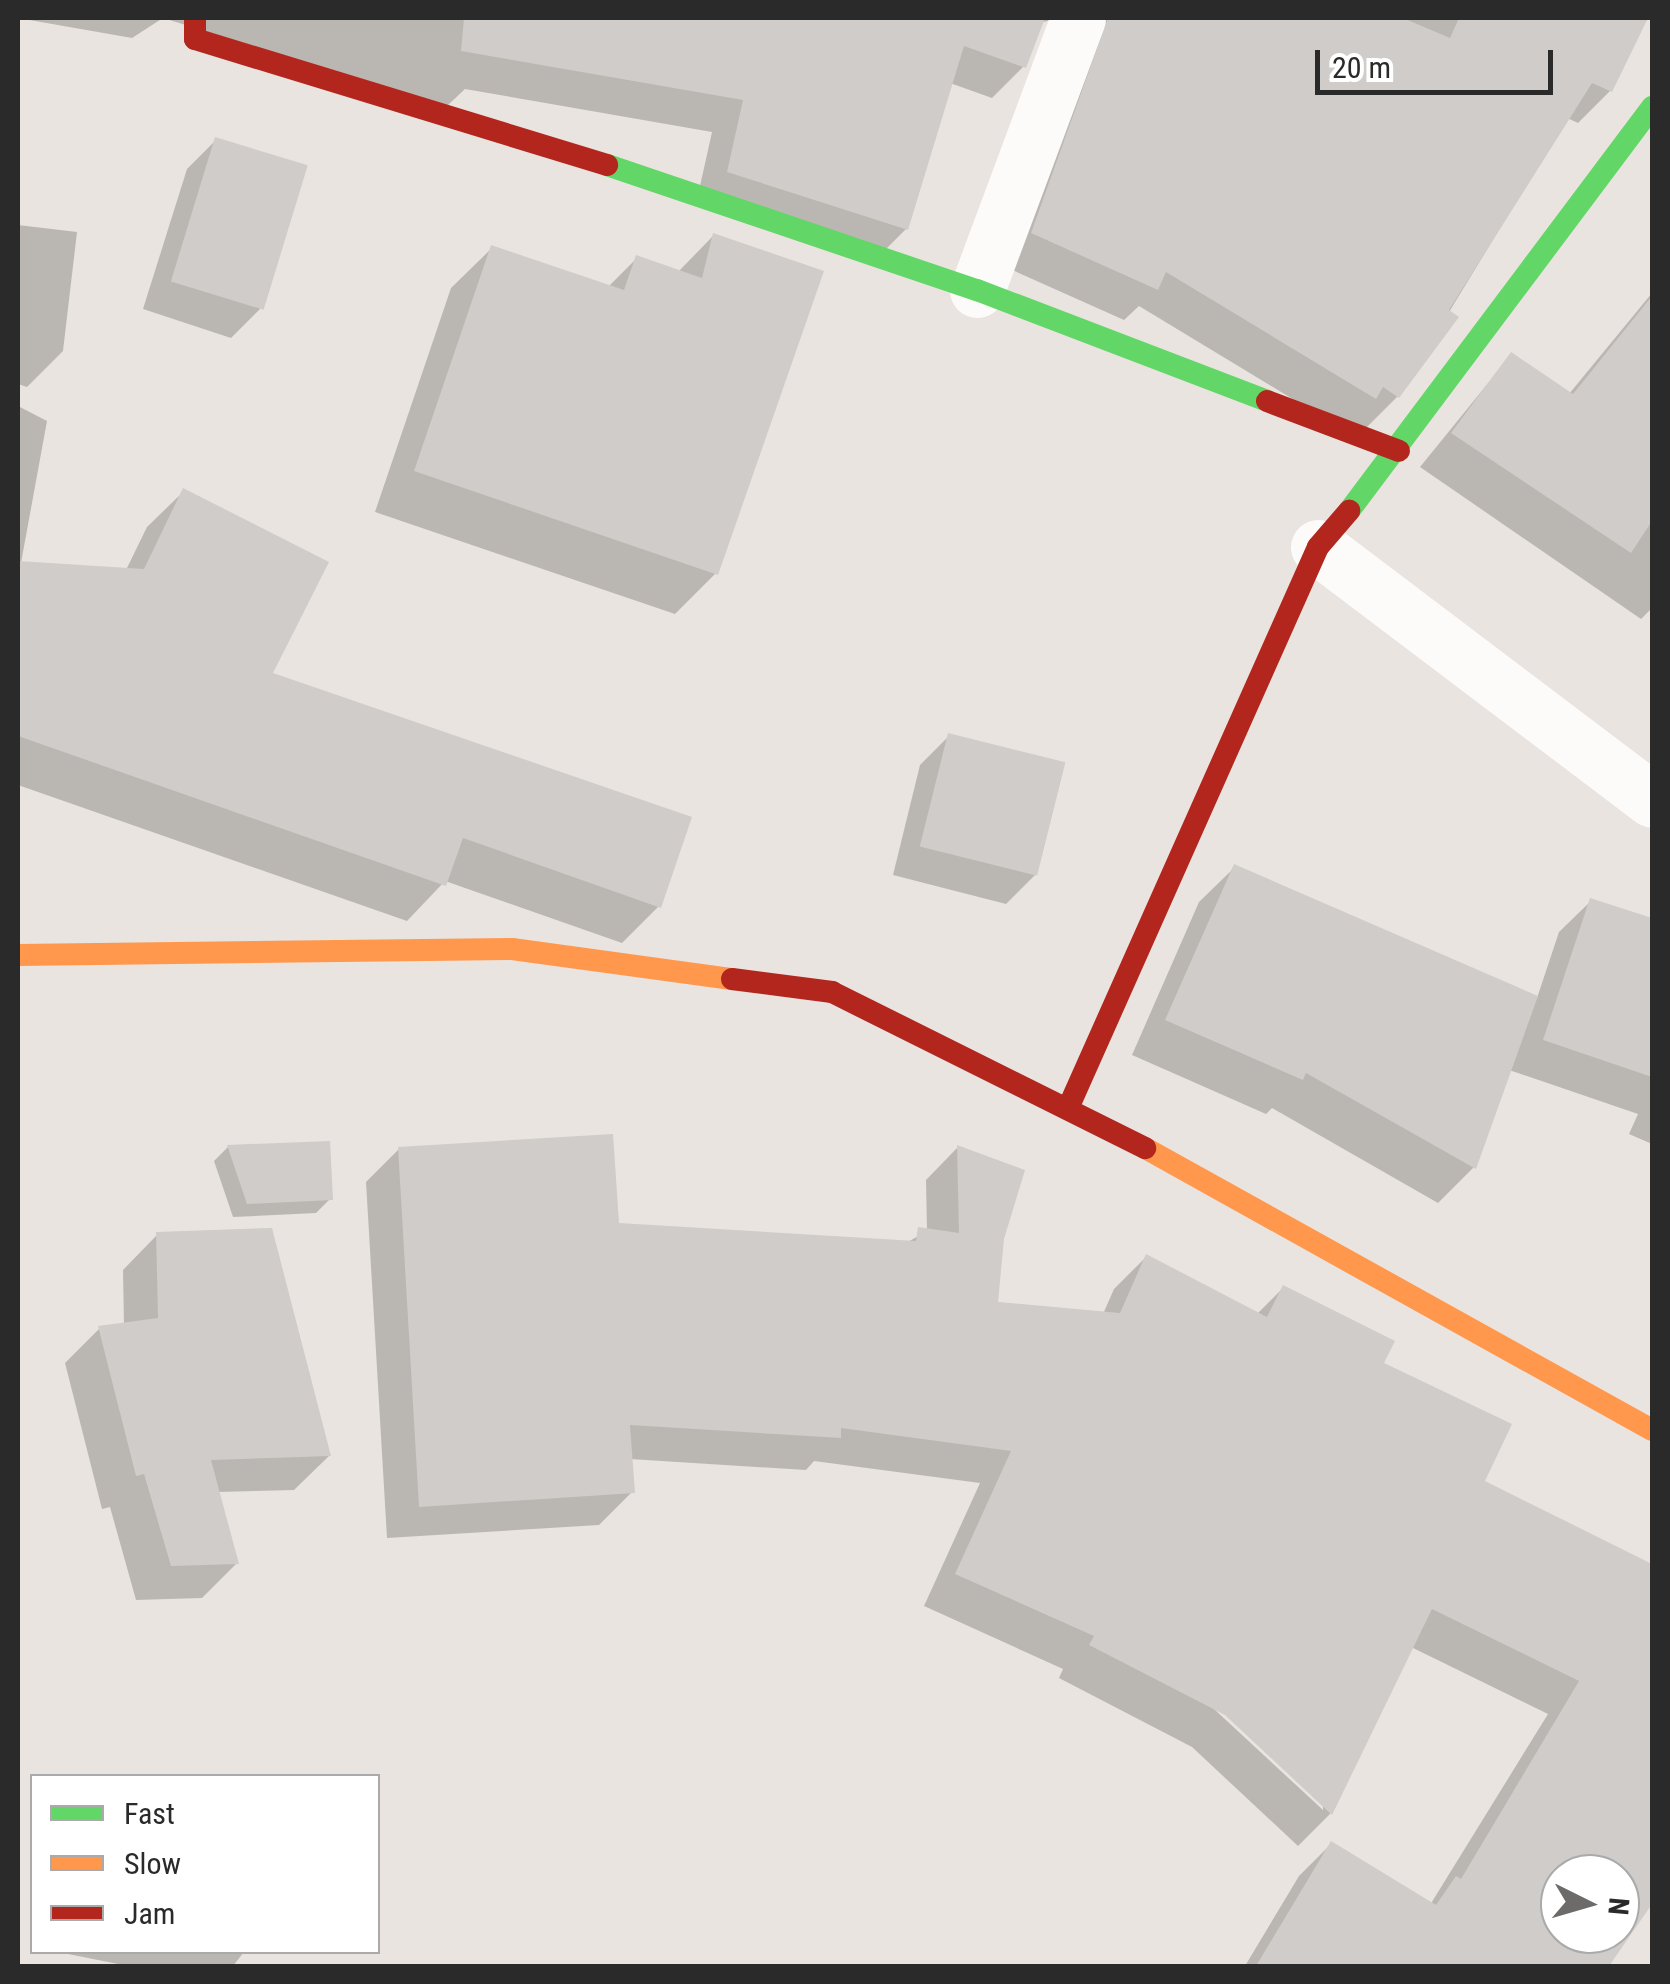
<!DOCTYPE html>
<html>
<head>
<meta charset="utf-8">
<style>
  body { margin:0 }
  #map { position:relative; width:1670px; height:1984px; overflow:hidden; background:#e9e4df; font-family:"Roboto Condensed",sans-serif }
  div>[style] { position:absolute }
  .shadow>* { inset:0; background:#0003 }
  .building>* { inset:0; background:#cfccc9; transform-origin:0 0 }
  .street>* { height:55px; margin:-27.5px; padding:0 27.5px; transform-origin:27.5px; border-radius:27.5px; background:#fcfbfa }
  .fast>* { height:22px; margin:-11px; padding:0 11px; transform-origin:11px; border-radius:11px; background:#63d668 }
  .slow>* { height:22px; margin:-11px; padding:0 11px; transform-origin:11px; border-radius:11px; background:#ff974d }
  .jam>* { height:22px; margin:-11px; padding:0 11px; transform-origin:11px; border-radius:11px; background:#b3261e }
  span { translate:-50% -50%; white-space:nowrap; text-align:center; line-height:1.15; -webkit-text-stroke:8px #fff; paint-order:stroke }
  .frame { position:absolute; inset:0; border:20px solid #2a2a2a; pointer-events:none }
  .legend { position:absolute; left:30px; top:1774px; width:350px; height:180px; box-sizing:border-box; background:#fff; border:2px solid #aaa; margin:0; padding:12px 18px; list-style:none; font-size:30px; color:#2a2a2a }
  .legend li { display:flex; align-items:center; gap:20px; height:50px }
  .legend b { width:50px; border:2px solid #aaa }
  .north { position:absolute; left:1540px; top:1854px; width:100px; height:100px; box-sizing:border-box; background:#fff; border:2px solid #aaa; border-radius:50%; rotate:95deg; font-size:28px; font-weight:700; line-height:40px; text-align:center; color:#2a2a2a }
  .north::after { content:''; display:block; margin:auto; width:35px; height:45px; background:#6d6b69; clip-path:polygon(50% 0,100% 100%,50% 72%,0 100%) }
  .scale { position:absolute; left:1315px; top:50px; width:238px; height:45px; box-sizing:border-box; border:5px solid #2a2a2a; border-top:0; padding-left:12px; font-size:30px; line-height:35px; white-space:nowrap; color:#2a2a2a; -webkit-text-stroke:8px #fff; paint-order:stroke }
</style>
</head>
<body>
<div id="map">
  <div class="shadow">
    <div style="clip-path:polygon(18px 18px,1645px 18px,1610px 91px,1578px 123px,1567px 118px,1398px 396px,1366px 428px,1342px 429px,1139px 306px,1124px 320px,1001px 265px,1055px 19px,1043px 22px,1024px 66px,992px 98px,950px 83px,906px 229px,874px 261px,696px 204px,712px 132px,465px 89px,447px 106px,163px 18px,132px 38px)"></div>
    <div style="clip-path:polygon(216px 140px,260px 309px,231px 338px,143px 309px,187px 169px)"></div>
    <div style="clip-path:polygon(18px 225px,77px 232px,63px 351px,27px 387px,18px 384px)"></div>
    <div style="clip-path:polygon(713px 236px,715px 574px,675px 614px,375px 512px,451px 288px,492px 248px,608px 287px,637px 258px,678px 272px)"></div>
    <div style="clip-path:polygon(1652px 293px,1652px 608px,1641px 619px,1420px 467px,1511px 355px,1569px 394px)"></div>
    <div style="clip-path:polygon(18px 406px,47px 421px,21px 563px,126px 570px,147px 527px,184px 491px,270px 674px,659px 906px,622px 943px,445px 881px,407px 921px,18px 785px)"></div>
    <div style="clip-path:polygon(949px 736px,1035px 875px,1006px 904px,893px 875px,920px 765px)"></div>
    <div style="clip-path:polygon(1235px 867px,1537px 998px,1559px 932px,1591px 901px,1652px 922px,1652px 1144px,1629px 1134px,1638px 1114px,1509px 1070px,1473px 1168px,1438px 1203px,1272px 1108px,1266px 1114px,1132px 1055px,1199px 902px)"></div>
    <div style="clip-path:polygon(228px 1147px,330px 1199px,316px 1213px,233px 1217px,214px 1161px)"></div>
    <div style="clip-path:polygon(evenodd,958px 1147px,1001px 1238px,996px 1304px,1103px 1314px,1114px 1289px,1146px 1257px,1257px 1314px,1283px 1288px,1380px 1364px,1482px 1483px,1652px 1566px,1652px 1900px,1606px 1966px,1245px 1966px,1299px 1876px,1331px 1844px,1430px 1905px,1548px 1714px,1411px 1647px,1330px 1814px,1298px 1846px,1192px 1747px,1059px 1678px,1063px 1669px,924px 1606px,980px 1483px,814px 1461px,806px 1470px,630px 1459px,632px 1492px,599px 1525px,387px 1538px,366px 1182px,399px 1149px,616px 1225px,906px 1243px,927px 1231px,926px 1180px,958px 1147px,1218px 1705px,1323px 1803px,1323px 1810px,1214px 1709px,1218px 1705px,958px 1147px,1560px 1874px,1620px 1874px,1620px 1934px,1560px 1934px,1560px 1874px)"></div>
    <div style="clip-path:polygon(157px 1235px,329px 1456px,294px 1490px,217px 1492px,236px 1564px,202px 1598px,136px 1600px,110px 1507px,102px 1509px,65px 1363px,99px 1329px,124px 1326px,123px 1270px)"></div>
    <div style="clip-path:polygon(58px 1952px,244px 1952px,233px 1966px,128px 1966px)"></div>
  </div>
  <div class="building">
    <div style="clip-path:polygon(464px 18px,1045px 18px,1026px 68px,964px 46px,908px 230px,727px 172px,743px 100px,461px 51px)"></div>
    <div style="clip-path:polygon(1108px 18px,1403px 18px,1450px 38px,1459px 18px,1648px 18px,1612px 92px,1592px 83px,1449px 310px,1459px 317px,1399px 398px,1383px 387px,1376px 399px,1166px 272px,1158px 290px,1031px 233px)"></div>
    <div style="left:215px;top:137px;width:97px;height:151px;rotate:17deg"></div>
    <div style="clip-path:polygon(713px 233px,824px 271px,718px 575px,414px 471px,491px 245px,624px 290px,636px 255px,702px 278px)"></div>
    <div style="clip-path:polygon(1652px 296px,1652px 521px,1631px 553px,1451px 433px,1511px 352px,1573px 394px)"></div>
    <div style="clip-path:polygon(183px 488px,329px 562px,273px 673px,692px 817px,661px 908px,463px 838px,446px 886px,18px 736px,18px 561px,144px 569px)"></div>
    <div style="left:948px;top:733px;width:121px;height:117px;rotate:14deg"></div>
    <div style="clip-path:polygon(1234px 864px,1538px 996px,1476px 1169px,1306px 1073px,1303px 1080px,1165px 1020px)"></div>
    <div style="clip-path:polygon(1590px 898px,1652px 918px,1652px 1077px,1543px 1040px)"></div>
    <div style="clip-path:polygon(evenodd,613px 1134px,619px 1223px,916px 1241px,918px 1227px,959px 1233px,957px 1145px,1025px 1170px,1004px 1239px,998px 1302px,1120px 1313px,1146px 1254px,1267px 1317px,1283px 1285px,1395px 1341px,1384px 1363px,1512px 1424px,1485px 1481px,1652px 1564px,1652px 1904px,1609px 1966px,1256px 1966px,1331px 1841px,1436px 1905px,1456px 1876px,1461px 1879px,1579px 1681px,1432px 1609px,1332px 1815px,1225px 1715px,1089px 1645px,1094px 1636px,955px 1574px,1011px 1451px,841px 1428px,841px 1438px,630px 1425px,635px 1493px,419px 1507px,398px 1147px,613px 1134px,1560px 1874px,1620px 1874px,1620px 1934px,1560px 1934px,1560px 1874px)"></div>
    <div style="clip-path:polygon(330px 1141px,333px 1200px,247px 1204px,227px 1145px)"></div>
    <div style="clip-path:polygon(272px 1228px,331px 1456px,211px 1460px,239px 1564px,171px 1566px,144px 1474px,136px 1476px,98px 1326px,158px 1318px,156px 1232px)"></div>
  </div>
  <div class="street">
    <div style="left:977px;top:290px;width:290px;rotate:-69.6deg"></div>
    <div style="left:1318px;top:547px;width:419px;rotate:37.1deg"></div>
  </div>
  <div class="fast">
    <div style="left:607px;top:165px;width:391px;rotate:18.7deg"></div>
    <div style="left:977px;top:290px;width:311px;rotate:20.9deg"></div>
    <div style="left:1349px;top:511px;width:505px;rotate:-53.13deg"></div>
  </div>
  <div class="slow">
    <div style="left:18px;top:955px;width:494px;rotate:-0.7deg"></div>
    <div style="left:512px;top:949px;width:222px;rotate:7.8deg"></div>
    <div style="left:1145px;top:1148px;width:580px;rotate:29.08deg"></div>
  </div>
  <div class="jam">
    <div style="left:195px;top:18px;width:21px;rotate:90deg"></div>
    <div style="left:195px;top:39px;width:431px;rotate:17deg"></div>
    <div style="left:1267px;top:401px;width:141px;rotate:20.7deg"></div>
    <div style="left:732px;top:979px;width:101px;rotate:7.4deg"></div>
    <div style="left:832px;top:992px;width:350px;rotate:26.5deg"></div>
    <div style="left:1069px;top:1106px;width:612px;rotate:-65.99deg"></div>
    <div style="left:1318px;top:547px;width:48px;rotate:-49.3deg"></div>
  </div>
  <div class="frame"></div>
  <ul class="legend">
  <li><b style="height:12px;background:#63d668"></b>Fast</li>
  <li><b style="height:12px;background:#ff974d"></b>Slow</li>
  <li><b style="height:12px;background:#b3261e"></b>Jam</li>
  </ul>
  <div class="north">N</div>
  <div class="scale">20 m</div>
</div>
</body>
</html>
